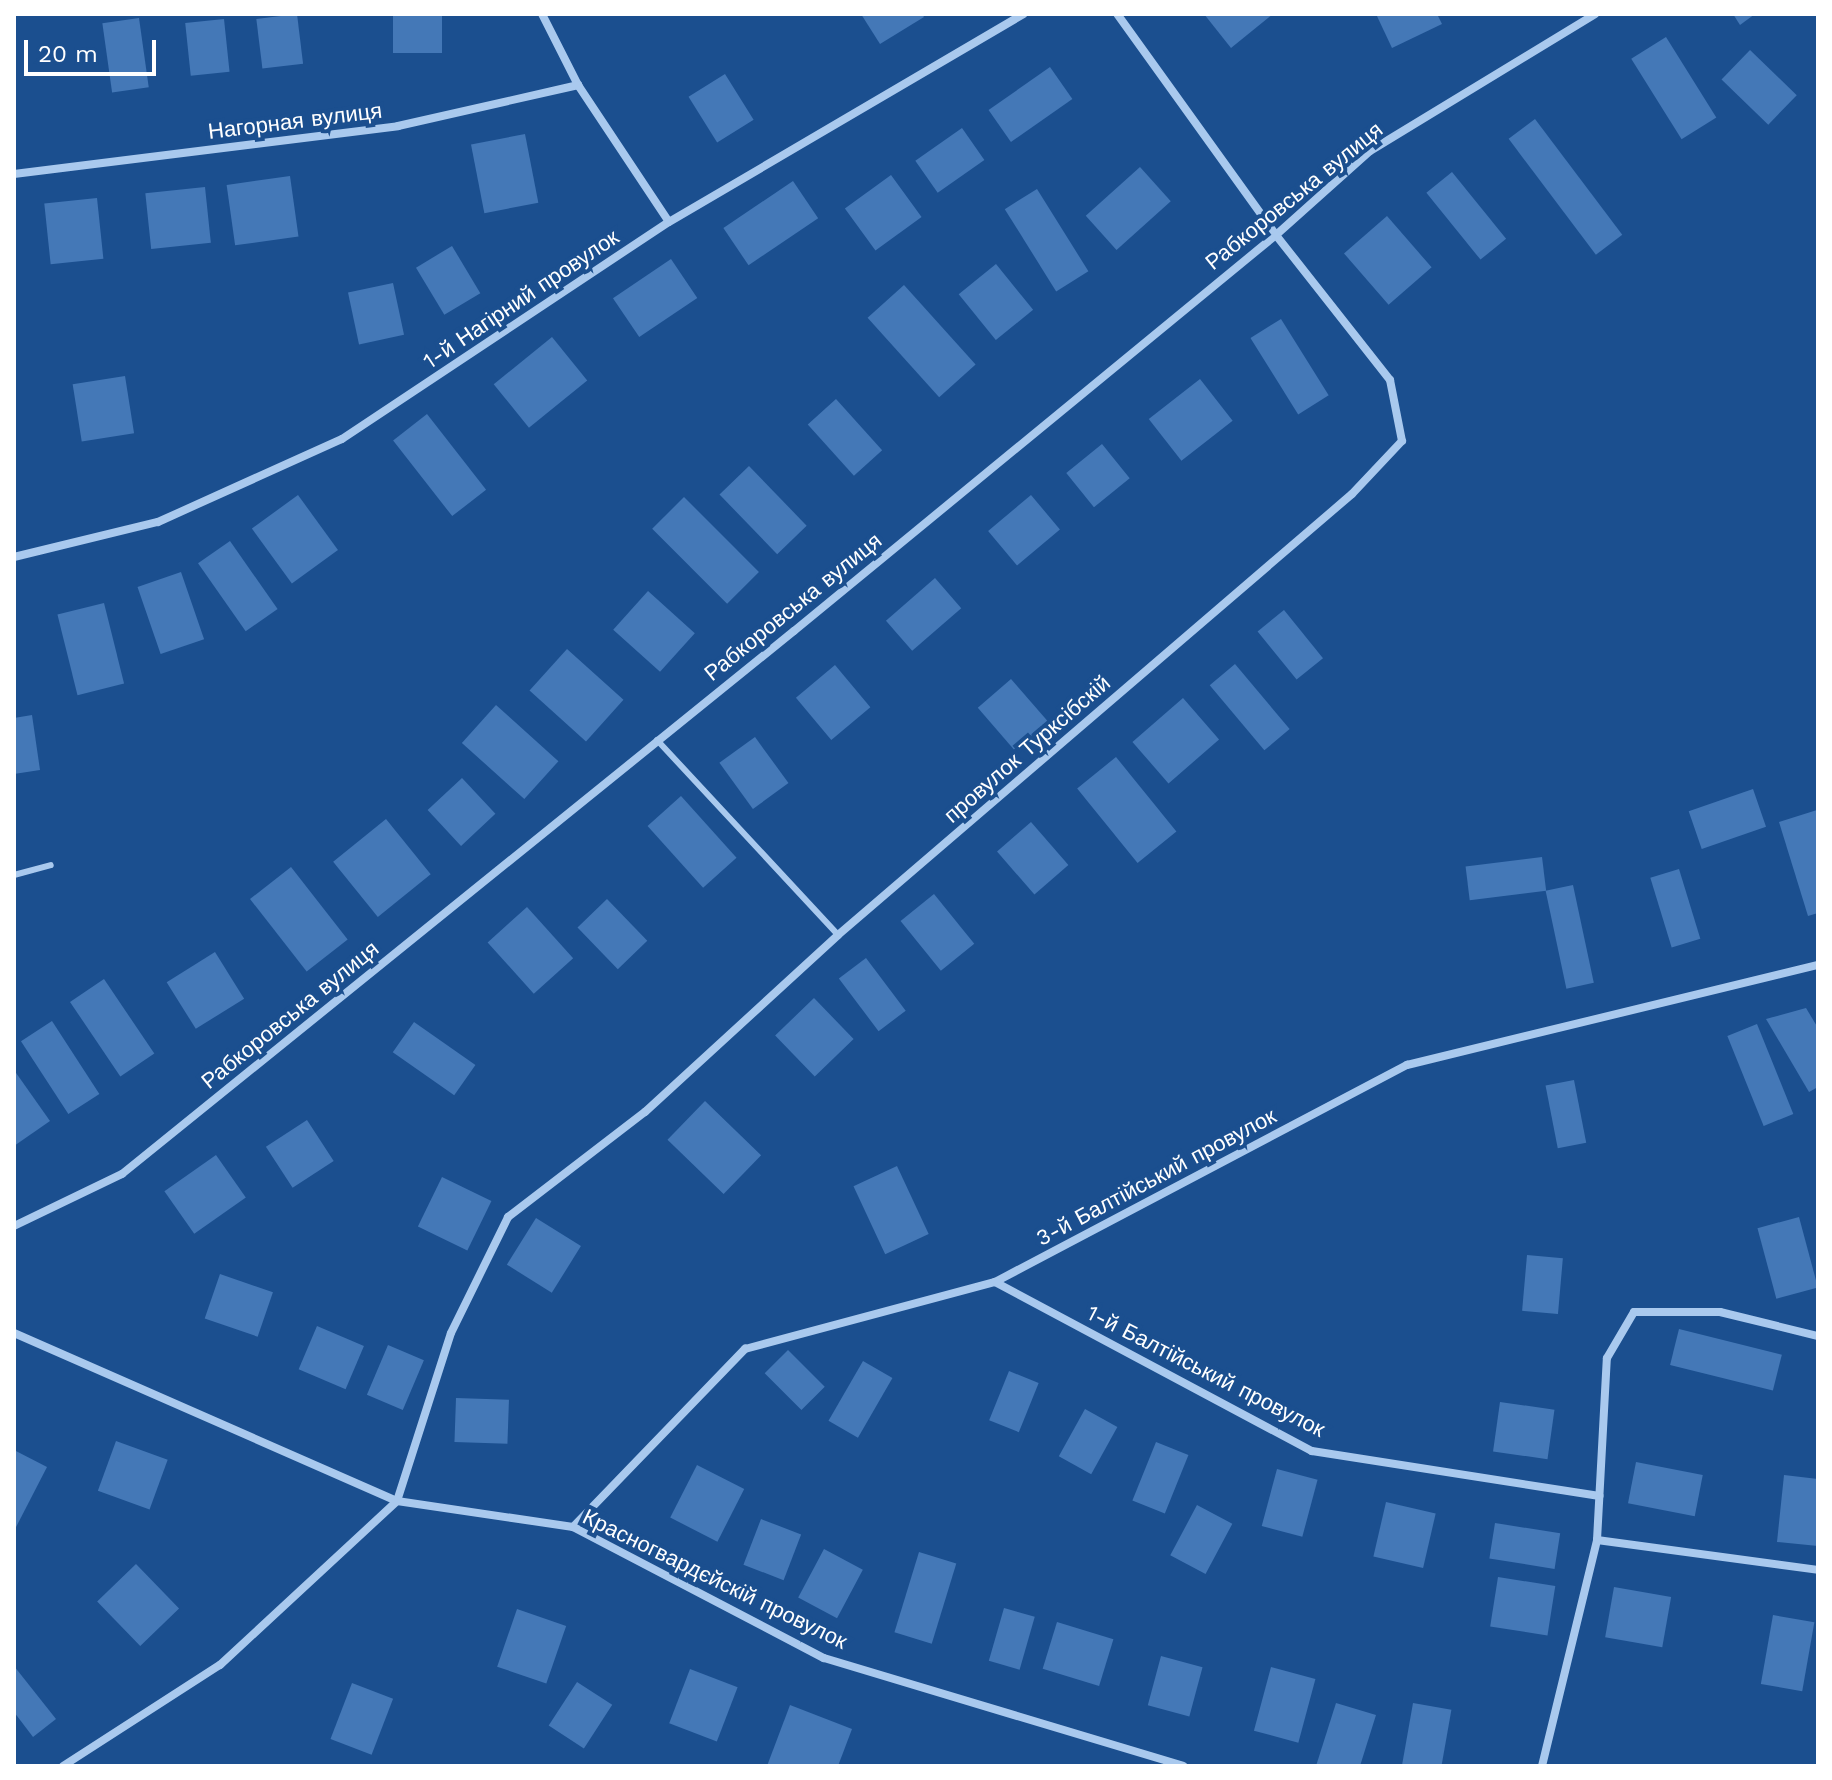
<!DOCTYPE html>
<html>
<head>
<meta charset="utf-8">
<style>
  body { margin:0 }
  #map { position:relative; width:1832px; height:1780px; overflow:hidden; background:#1b4f8f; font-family:"Work Sans",sans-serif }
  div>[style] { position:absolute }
  .building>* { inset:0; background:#4478b7; transform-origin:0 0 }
  .service>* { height:6px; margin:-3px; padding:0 3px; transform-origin:3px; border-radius:3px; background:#a9c9ee }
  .minor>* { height:8px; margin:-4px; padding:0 4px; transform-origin:4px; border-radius:4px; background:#a9c9ee }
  span { translate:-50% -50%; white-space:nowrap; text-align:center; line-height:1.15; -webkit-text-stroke:8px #1b4f8f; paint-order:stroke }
  .street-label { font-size:22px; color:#fff }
  .frame { position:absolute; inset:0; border:16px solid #fff; pointer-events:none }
  .scale { position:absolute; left:24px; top:40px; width:132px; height:36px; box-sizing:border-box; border:4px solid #fff; border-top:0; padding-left:10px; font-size:24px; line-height:28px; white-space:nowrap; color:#fff; -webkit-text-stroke:6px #1b4f8f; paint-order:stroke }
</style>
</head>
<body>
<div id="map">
  <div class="building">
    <div style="left:297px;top:14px;width:50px;height:41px;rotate:83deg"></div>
    <div style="left:393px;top:14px;width:49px;height:39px"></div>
    <div style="clip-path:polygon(861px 14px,922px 14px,924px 17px,880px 44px)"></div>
    <div style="clip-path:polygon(1204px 14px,1273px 14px,1231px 48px)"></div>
    <div style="clip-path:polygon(1376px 14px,1437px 14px,1442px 24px,1392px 48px)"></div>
    <div style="clip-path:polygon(1733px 14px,1755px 14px,1740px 25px)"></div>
    <div style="left:139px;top:18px;width:70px;height:37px;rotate:82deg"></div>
    <div style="left:224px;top:19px;width:53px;height:39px;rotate:84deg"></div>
    <div style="left:1666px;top:37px;width:95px;height:41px;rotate:58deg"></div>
    <div style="left:1750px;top:50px;width:65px;height:41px;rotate:44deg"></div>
    <div style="left:1050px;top:67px;width:39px;height:75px;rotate:55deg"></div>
    <div style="left:725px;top:74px;width:54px;height:43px;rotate:58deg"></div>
    <div style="left:1535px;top:119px;width:145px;height:33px;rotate:53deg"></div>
    <div style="left:962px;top:128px;width:39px;height:57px;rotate:55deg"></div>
    <div style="left:525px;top:134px;width:70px;height:55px;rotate:79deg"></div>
    <div style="left:1140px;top:167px;width:46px;height:73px;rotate:48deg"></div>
    <div style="left:1452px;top:172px;width:86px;height:33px;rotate:51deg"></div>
    <div style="left:891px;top:175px;width:52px;height:57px;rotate:54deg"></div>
    <div style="left:290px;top:176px;width:61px;height:64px;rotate:82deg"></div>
    <div style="left:793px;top:181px;width:45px;height:84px;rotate:56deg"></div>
    <div style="left:205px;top:187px;width:56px;height:60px;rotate:84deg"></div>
    <div style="left:1037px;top:189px;width:97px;height:38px;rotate:58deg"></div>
    <div style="left:97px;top:198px;width:61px;height:53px;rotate:84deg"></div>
    <div style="left:1387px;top:216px;width:68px;height:57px;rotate:49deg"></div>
    <div style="left:452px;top:246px;width:55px;height:42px;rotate:59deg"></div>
    <div style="left:671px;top:259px;width:47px;height:70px;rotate:56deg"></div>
    <div style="left:996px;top:264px;width:59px;height:48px;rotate:51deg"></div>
    <div style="left:393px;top:283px;width:53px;height:46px;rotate:78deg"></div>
    <div style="left:904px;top:285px;width:107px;height:49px;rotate:48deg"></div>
    <div style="left:1281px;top:319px;width:90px;height:36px;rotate:58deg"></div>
    <div style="left:552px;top:337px;width:56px;height:75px;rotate:51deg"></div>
    <div style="left:125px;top:376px;width:58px;height:53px;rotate:81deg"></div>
    <div style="left:1200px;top:379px;width:53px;height:65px;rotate:52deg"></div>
    <div style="left:836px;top:399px;width:69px;height:38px;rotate:48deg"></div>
    <div style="left:427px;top:414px;width:96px;height:43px;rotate:52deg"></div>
    <div style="left:1102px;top:444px;width:44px;height:46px;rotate:51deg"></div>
    <div style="left:749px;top:466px;width:83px;height:41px;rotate:46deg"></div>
    <div style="left:298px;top:495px;width:68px;height:57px;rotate:54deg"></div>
    <div style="left:1031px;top:495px;width:45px;height:56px;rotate:50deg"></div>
    <div style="left:684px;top:497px;width:106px;height:45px;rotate:45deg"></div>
    <div style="left:230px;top:541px;width:83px;height:39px;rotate:55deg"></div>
    <div style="left:181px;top:572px;width:71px;height:46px;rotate:71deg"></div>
    <div style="left:935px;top:578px;width:40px;height:65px;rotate:49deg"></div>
    <div style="left:648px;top:591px;width:63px;height:52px;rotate:42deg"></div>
    <div style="left:104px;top:603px;width:83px;height:48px;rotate:76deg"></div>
    <div style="left:1284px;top:610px;width:62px;height:34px;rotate:51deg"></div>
    <div style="left:567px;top:649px;width:76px;height:56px;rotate:42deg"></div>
    <div style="left:1235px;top:664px;width:85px;height:33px;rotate:50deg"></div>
    <div style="left:835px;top:665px;width:55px;height:51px;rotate:50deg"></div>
    <div style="left:1011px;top:679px;width:58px;height:44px;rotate:49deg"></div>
    <div style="left:1183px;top:698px;width:55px;height:67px;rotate:49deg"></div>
    <div style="left:496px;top:705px;width:84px;height:51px;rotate:42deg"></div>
    <div style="clip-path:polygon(32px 715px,40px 770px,14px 774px,14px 718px)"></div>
    <div style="left:755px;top:737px;width:57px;height:44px;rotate:54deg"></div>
    <div style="left:1116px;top:757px;width:96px;height:50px;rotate:51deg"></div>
    <div style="left:462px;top:778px;width:49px;height:47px;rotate:47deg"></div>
    <div style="left:1753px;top:789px;width:40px;height:68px;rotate:71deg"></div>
    <div style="left:681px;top:796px;width:83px;height:45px;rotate:48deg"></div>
    <div style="clip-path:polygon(1817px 810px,1818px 913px,1808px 916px,1779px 822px)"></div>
    <div style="left:386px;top:819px;width:71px;height:68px;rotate:51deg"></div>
    <div style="left:1031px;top:822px;width:57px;height:45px;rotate:49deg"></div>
    <div style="left:1542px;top:857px;width:34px;height:77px;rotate:83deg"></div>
    <div style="left:291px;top:867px;width:92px;height:52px;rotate:52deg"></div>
    <div style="left:1679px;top:869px;width:73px;height:30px;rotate:73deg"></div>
    <div style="left:1573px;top:885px;width:100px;height:28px;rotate:78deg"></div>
    <div style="left:934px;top:894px;width:64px;height:43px;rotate:51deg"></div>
    <div style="left:607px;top:899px;width:58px;height:41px;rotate:46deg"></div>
    <div style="left:527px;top:907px;width:69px;height:53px;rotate:48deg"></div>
    <div style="left:215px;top:952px;width:55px;height:57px;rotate:58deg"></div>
    <div style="left:866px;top:958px;width:66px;height:34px;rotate:53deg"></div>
    <div style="left:104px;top:979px;width:90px;height:41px;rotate:56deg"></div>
    <div style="left:814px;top:998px;width:57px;height:54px;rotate:46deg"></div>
    <div style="clip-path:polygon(1806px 1008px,1818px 1028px,1818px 1087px,1809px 1092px,1766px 1019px)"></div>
    <div style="left:52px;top:1021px;width:87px;height:37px;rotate:57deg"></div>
    <div style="left:414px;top:1022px;width:75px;height:37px;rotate:35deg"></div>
    <div style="left:1757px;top:1024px;width:97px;height:32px;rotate:68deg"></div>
    <div style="clip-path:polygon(14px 1070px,50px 1121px,14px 1146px)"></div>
    <div style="left:1574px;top:1080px;width:64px;height:29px;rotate:79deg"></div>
    <div style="left:705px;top:1101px;width:78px;height:54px;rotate:44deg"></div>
    <div style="left:307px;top:1120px;width:49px;height:49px;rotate:57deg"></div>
    <div style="left:216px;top:1155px;width:52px;height:63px;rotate:55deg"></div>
    <div style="left:897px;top:1166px;width:75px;height:48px;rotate:65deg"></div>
    <div style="left:442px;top:1177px;width:55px;height:55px;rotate:26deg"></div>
    <div style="left:1799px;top:1217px;width:73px;height:43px;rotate:75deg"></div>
    <div style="left:536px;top:1218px;width:53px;height:55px;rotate:32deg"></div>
    <div style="left:1527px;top:1255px;width:36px;height:56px;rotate:5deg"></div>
    <div style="left:220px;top:1274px;width:56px;height:47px;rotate:19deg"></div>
    <div style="left:317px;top:1326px;width:51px;height:47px;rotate:23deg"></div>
    <div style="left:1679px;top:1329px;width:106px;height:37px;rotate:14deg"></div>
    <div style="left:388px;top:1345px;width:39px;height:54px;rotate:23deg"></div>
    <div style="left:788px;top:1350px;width:52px;height:33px;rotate:45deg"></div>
    <div style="left:863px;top:1361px;width:34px;height:69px;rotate:30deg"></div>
    <div style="left:1009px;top:1371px;width:32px;height:53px;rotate:22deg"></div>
    <div style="left:456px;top:1398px;width:53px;height:44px;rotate:2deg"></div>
    <div style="left:1500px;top:1402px;width:55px;height:50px;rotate:8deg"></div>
    <div style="left:1085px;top:1409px;width:37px;height:54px;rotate:29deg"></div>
    <div style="left:116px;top:1441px;width:55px;height:53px;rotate:20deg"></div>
    <div style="left:1156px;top:1442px;width:35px;height:63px;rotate:22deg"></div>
    <div style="clip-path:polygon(14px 1450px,47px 1467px,14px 1531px)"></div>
    <div style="left:1636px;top:1462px;width:68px;height:42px;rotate:11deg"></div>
    <div style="left:697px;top:1465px;width:53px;height:59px;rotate:27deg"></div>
    <div style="left:1277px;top:1469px;width:42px;height:59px;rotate:15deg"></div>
    <div style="clip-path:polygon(1784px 1475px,1818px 1479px,1818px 1546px,1777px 1542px)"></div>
    <div style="left:1386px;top:1502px;width:51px;height:56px;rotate:13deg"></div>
    <div style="left:1197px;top:1505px;width:40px;height:57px;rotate:28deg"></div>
    <div style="left:761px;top:1519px;width:43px;height:49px;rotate:21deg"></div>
    <div style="left:1495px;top:1523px;width:66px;height:36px;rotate:9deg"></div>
    <div style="left:824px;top:1549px;width:44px;height:55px;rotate:28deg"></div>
    <div style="left:919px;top:1552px;width:39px;height:84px;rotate:17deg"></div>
    <div style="left:136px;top:1564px;width:62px;height:54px;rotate:46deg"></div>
    <div style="left:1498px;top:1577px;width:58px;height:50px;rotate:9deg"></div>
    <div style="left:1614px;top:1587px;width:58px;height:51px;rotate:10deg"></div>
    <div style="left:1004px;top:1608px;width:32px;height:55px;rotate:16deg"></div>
    <div style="left:517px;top:1609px;width:52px;height:61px;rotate:19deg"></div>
    <div style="left:1773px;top:1615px;width:42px;height:70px;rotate:10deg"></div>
    <div style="left:1057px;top:1622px;width:59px;height:49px;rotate:17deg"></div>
    <div style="left:1161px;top:1656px;width:43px;height:51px;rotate:15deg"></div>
    <div style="clip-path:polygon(14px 1666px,56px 1719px,33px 1737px,14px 1712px)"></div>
    <div style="left:1271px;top:1667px;width:46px;height:66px;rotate:15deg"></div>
    <div style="left:690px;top:1669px;width:51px;height:58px;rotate:21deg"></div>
    <div style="left:577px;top:1682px;width:42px;height:52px;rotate:33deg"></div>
    <div style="left:352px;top:1683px;width:44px;height:60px;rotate:21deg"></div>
    <div style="clip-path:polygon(1336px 1703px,1376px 1715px,1360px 1766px,1316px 1766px)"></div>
    <div style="left:1413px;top:1703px;width:39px;height:64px;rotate:10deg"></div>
    <div style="clip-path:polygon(790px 1705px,852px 1729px,838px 1766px,767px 1766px)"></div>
  </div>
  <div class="service">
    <div style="left:657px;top:740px;width:266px;rotate:47.1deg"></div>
    <div style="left:14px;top:875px;width:38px;rotate:-15deg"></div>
  </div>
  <div class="minor">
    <div style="left:542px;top:14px;width:80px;rotate:63.1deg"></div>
    <div style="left:578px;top:85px;width:164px;rotate:56.4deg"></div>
    <div style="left:14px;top:174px;width:387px;rotate:-7.1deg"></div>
    <div style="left:398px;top:126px;width:185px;rotate:-12.8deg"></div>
    <div style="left:14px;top:557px;width:148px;rotate:-13.7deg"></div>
    <div style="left:158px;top:522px;width:202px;rotate:-24.3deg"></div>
    <div style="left:342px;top:439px;width:392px;rotate:-33.6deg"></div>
    <div style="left:669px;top:222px;width:411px;rotate:-30.4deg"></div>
    <div style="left:14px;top:1226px;width:120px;rotate:-25.7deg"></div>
    <div style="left:122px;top:1174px;width:864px;rotate:-38.94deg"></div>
    <div style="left:794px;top:631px;width:624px;rotate:-39.41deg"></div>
    <div style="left:1276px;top:235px;width:126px;rotate:-41.8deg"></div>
    <div style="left:1370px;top:151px;width:263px;rotate:-31.3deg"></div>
    <div style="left:995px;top:1282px;width:359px;rotate:28.1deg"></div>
    <div style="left:1312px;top:1451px;width:291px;rotate:8.9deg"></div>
    <div style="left:14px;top:1333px;width:418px;rotate:23.7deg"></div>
    <div style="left:397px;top:1501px;width:178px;rotate:8.4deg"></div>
    <div style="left:573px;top:1527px;width:283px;rotate:27.6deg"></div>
    <div style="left:824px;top:1658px;width:375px;rotate:16.7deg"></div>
    <div style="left:573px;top:1527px;width:248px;rotate:-46deg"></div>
    <div style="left:745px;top:1349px;width:259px;rotate:-15deg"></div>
    <div style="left:995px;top:1282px;width:466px;rotate:-27.8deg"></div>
    <div style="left:1407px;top:1065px;width:423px;rotate:-13.7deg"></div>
    <div style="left:1597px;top:1540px;width:223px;rotate:7.7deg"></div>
    <div style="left:63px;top:1766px;width:187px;rotate:-32.8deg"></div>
    <div style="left:220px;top:1665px;width:241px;rotate:-42.8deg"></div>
    <div style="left:397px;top:1501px;width:176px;rotate:-72.2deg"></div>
    <div style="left:451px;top:1333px;width:129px;rotate:-63.8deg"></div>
    <div style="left:508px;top:1217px;width:173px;rotate:-37.5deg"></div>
    <div style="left:645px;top:1112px;width:262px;rotate:-42.5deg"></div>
    <div style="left:838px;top:935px;width:677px;rotate:-40.63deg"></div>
    <div style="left:1352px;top:494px;width:73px;rotate:-46.7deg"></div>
    <div style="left:1402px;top:441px;width:62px;rotate:-101.1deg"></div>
    <div style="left:1390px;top:380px;width:184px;rotate:-128.2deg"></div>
    <div style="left:1276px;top:235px;width:272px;rotate:-125.7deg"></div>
    <div style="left:1542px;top:1766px;width:233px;rotate:-76.3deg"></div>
    <div style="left:1597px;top:1540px;width:182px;rotate:-86.9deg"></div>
    <div style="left:1607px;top:1358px;width:53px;rotate:-59.6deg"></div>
    <div style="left:1634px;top:1312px;width:86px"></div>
    <div style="left:1720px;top:1312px;width:101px;rotate:13.8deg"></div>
  </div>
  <div class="street-label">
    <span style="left:295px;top:121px;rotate:-7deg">Нагорная вулиця</span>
    <span style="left:1294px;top:196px;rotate:-39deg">Рабкоровська вулиця</span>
    <span style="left:521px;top:299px;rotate:-34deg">1-й Нагірний провулок</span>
    <span style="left:793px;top:607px;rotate:-39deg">Рабкоровська вулиця</span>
    <span style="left:1027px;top:749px;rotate:-41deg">провулок Турксібскій</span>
    <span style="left:290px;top:1015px;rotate:-39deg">Рабкоровська вулиця</span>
    <span style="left:1156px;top:1177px;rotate:-28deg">3-й Балтійський провулок</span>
    <span style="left:1206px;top:1371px;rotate:27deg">1-й Балтійський провулок</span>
    <span style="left:715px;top:1579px;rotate:26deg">Красногвардєйскій провулок</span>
  </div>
  <div class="frame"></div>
  <div class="scale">20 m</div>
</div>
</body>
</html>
